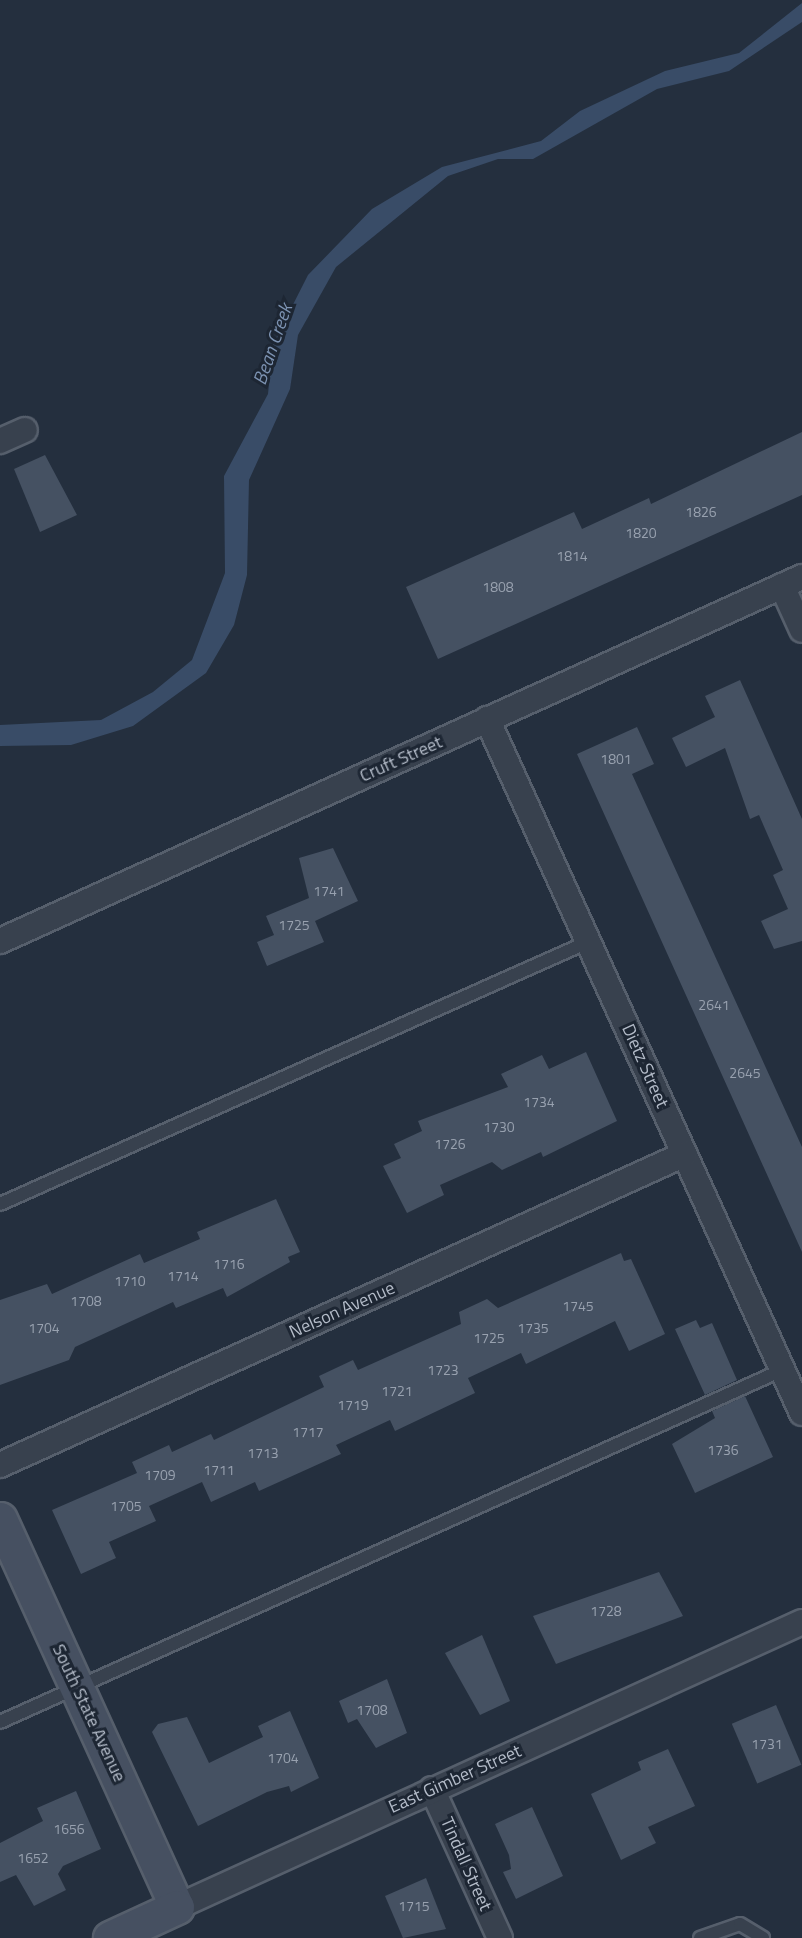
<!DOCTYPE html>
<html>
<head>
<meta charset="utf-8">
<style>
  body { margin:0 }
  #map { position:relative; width:802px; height:1938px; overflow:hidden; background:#242f3e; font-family:"Titillium Web",sans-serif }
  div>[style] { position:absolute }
  .water>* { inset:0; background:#394c67 }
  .building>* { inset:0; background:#455162; transform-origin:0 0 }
  .roads { filter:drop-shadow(2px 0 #565f6c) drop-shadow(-2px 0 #565f6c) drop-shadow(0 2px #565f6c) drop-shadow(0 -2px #565f6c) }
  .lane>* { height:12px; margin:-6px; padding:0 6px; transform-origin:6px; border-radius:6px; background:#38414e }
  .street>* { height:24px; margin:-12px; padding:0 12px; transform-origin:12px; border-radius:12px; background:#38414e }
  .secondary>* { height:33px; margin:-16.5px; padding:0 16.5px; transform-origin:16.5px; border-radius:16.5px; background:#465061 }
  span { translate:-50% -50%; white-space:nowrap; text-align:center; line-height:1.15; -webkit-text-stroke:6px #1d2633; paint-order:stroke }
  .number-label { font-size:14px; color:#98a1af }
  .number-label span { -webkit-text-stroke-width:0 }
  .street-label { font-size:18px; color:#b4bcc9 }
  .water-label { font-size:19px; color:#7c92b1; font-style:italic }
</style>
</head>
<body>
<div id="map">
  <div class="water">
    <div style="clip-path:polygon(802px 3px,802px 22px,729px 71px,657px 89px,533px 159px,498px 159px,448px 176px,336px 267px,298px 335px,290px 389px,249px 480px,247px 575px,234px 625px,206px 673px,133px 726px,71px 745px,0 746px,0 725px,101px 720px,153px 692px,192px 660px,225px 573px,224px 476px,268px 394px,273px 344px,308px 275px,372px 209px,442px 167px,541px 141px,580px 111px,665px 71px,739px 53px)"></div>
  </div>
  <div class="building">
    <div style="clip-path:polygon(802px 432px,802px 495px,438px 659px,406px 587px,574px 512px,582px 529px,649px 498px,651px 504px)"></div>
    <div style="clip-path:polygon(45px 455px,77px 515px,40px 532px,14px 469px)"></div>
    <div style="clip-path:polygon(740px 680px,802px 819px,802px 941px,774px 949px,761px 921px,788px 909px,773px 875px,783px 870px,759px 815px,750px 819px,725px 748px,686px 767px,672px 738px,715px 717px,705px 696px)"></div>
    <div style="clip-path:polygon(637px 727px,654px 764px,632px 774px,802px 1147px,802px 1252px,577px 754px)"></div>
    <div style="clip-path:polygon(333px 848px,358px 901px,315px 921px,324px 942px,267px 966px,257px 942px,274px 935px,266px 916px,309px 898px,299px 858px)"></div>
    <div style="clip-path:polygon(586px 1052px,617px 1121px,543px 1157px,541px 1152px,502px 1170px,492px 1162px,440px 1185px,444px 1195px,407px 1213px,383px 1166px,401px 1158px,394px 1144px,422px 1131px,418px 1121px,508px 1087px,501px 1074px,542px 1055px,549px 1069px)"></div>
    <div style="clip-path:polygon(276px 1199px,300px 1252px,288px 1257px,290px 1262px,227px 1297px,223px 1288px,176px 1308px,173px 1302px,75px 1347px,69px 1360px,0 1385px,0 1300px,47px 1284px,52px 1294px,140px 1254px,144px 1263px,200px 1239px,197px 1232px)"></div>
    <div style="clip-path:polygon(621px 1253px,624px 1261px,631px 1259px,665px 1334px,629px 1351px,615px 1321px,526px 1364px,521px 1353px,468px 1378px,475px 1393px,395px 1431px,390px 1420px,336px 1445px,341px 1454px,259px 1491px,255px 1482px,211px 1502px,202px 1482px,149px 1506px,156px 1521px,109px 1542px,116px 1558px,81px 1574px,52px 1510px,137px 1473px,132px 1462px,169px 1445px,172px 1452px,211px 1434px,214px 1440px,324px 1387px,319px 1376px,353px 1360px,358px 1370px,461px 1324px,459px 1312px,487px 1299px,498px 1308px)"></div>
    <div style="clip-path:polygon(696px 1320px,700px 1328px,712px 1323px,737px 1380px,705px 1395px,675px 1329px)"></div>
    <div style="clip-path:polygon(745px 1396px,773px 1457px,695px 1493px,672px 1444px,715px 1418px,712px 1411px)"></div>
    <div style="clip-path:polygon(659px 1572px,683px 1616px,556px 1664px,533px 1616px)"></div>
    <div style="clip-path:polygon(482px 1635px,510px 1701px,480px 1715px,445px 1653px)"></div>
    <div style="clip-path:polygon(387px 1679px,407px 1733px,376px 1748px,357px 1719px,348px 1723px,339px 1701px)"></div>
    <div style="left:776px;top:1705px;width:65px;height:48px;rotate:67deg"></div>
    <div style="clip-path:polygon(290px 1711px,319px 1778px,291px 1792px,289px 1786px,267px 1792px,198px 1826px,152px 1732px,158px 1724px,187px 1717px,209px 1763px,263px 1737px,258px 1726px)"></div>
    <div style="clip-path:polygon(668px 1749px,695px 1806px,648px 1827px,656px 1843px,621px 1860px,591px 1794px,641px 1770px,638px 1762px)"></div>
    <div style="clip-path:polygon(76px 1791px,101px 1849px,63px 1866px,58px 1874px,66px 1890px,34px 1906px,16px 1875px,0 1882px,0 1843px,43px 1821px,37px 1808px)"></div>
    <div style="clip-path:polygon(532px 1807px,563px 1876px,516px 1899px,503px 1872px,511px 1869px,509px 1855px,495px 1824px)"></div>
    <div style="clip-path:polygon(426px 1878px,446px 1929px,403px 1938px,385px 1896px)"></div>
  </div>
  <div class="roads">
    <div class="lane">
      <div style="left:0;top:1204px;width:644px;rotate:-24.02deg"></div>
      <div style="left:0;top:1722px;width:858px;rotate:-24.23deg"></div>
      <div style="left:700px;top:1938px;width:42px;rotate:-19.3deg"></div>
      <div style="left:740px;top:1924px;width:27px;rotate:31deg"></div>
    </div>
    <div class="street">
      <div style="left:0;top:441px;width:27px;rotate:-24deg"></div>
      <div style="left:782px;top:586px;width:48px;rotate:65.6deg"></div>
      <div style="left:487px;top:719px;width:762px;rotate:65.59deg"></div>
      <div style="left:0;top:941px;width:881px;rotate:-24.41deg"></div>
      <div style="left:0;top:1465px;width:752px;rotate:-24.42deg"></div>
      <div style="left:432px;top:1789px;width:164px;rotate:65.5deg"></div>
      <div style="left:177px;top:1907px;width:687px;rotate:-24.51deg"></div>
    </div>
    <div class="secondary">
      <div style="left:0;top:1519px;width:426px;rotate:65.5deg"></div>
      <div style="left:177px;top:1907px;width:74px;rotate:155.2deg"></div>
    </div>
  </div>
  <div class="number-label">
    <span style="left:701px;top:512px">1826</span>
    <span style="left:641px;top:533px">1820</span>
    <span style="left:572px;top:556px">1814</span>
    <span style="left:498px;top:587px">1808</span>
    <span style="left:616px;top:759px">1801</span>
    <span style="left:329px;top:891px">1741</span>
    <span style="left:294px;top:925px">1725</span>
    <span style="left:714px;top:1005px">2641</span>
    <span style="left:745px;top:1073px">2645</span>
    <span style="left:539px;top:1102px">1734</span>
    <span style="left:499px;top:1127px">1730</span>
    <span style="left:450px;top:1144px">1726</span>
    <span style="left:229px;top:1264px">1716</span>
    <span style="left:183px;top:1276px">1714</span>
    <span style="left:130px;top:1281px">1710</span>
    <span style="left:86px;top:1301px">1708</span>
    <span style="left:578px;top:1306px">1745</span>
    <span style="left:44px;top:1328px">1704</span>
    <span style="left:533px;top:1328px">1735</span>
    <span style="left:489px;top:1338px">1725</span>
    <span style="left:443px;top:1370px">1723</span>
    <span style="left:397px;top:1391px">1721</span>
    <span style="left:353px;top:1405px">1719</span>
    <span style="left:308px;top:1432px">1717</span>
    <span style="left:723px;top:1450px">1736</span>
    <span style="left:263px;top:1453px">1713</span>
    <span style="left:219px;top:1470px">1711</span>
    <span style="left:160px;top:1475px">1709</span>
    <span style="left:126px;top:1506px">1705</span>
    <span style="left:606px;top:1611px">1728</span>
    <span style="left:372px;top:1710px">1708</span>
    <span style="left:767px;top:1744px">1731</span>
    <span style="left:283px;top:1758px">1704</span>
    <span style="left:69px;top:1829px">1656</span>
    <span style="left:33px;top:1858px">1652</span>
    <span style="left:414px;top:1906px">1715</span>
  </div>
  <div class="street-label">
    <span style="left:401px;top:759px;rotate:-24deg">Cruft Street</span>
    <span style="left:645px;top:1066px;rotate:66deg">Dietz Street</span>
    <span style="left:342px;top:1310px;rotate:-24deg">Nelson Avenue</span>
    <span style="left:89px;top:1713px;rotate:65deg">South State Avenue</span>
    <span style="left:455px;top:1779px;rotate:-24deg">East Gimber Street</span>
    <span style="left:466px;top:1864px;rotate:66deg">Tindall Street</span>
  </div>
  <div class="water-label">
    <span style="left:272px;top:344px;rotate:-71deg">Bean Creek</span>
  </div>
</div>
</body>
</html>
